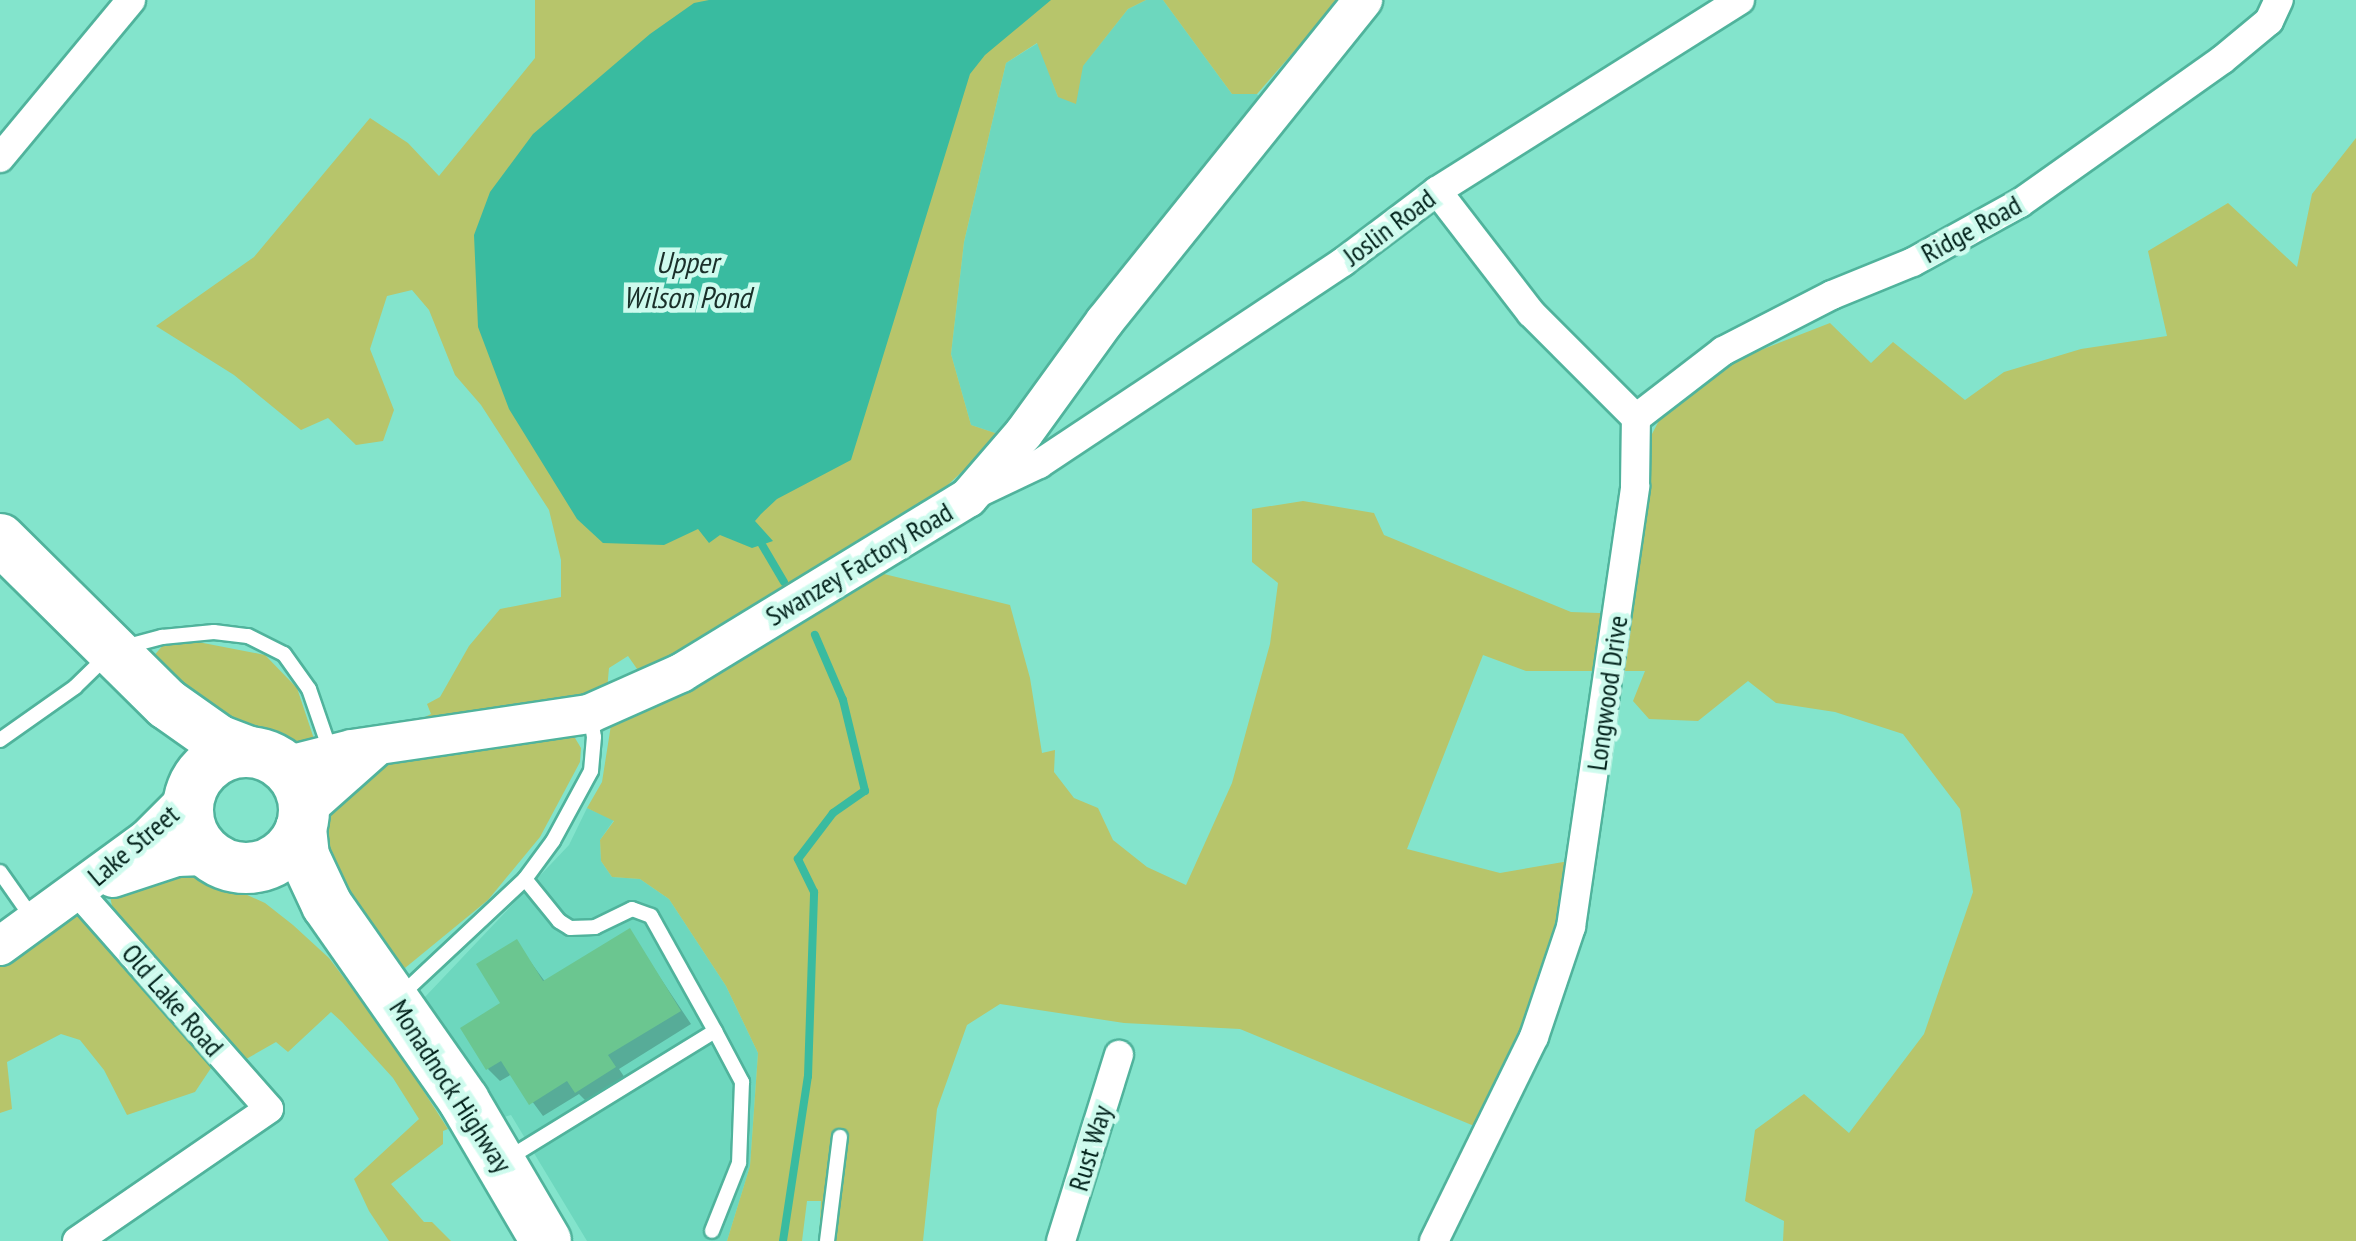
<!DOCTYPE html>
<html>
<head>
<meta charset="utf-8">
<style>
  body { margin:0 }
  #map { position:relative; width:2356px; height:1241px; overflow:hidden; background:#83e4cc; font-family:"PT Sans Narrow",sans-serif }
  div>[style] { position:absolute }
  .built>* { inset:0; background:#6dd7be }
  .green>* { inset:0; background:#b7c56b }
  .water>* { inset:0; background:#39bba0 }
  .shadow>* { inset:0; background:#0003 }
  .stream>* { height:8px; margin:-4px; padding:0 4px; transform-origin:4px; border-radius:4px; background:#39bba0 }
  .building>* { inset:0; background:#6bc690 }
  .roads { filter:drop-shadow(2px 0 #50b39c) drop-shadow(-2px 0 #50b39c) drop-shadow(0 2px #50b39c) drop-shadow(0 -2px #50b39c) }
  .lane>* { height:14px; margin:-7px; padding:0 7px; transform-origin:7px; border-radius:7px; background:#fff }
  .street>* { height:28px; margin:-14px; padding:0 14px; transform-origin:14px; border-radius:14px; background:#fff }
  .secondary>* { height:38px; margin:-19px; padding:0 19px; transform-origin:19px; border-radius:19px; background:#fff }
  .highway>* { height:50px; margin:-25px; padding:0 25px; transform-origin:25px; border-radius:25px; background:#fff }
  .highway>.ring { margin:-25px; padding:0; box-sizing:content-box; background:none; border:50px solid #fff; border-radius:50% }
  span { translate:-50% -50%; white-space:nowrap; text-align:center; line-height:1.15; -webkit-text-stroke:9px #cefbee; paint-order:stroke }
  .street-label { font-size:28px; color:#03231c }
  .water-label { font-size:30px; color:#1a302a; font-style:italic }
</style>
</head>
<body>
<div id="map">
  <div class="built">
    <div style="clip-path:polygon(1146px 0,1163px 0,1232px 94px,1257px 94px,1263px 103px,1065px 357px,998px 434px,971px 425px,951px 354px,964px 242px,1006px 63px,1038px 43px,1058px 97px,1128px 9px)"></div>
    <div style="clip-path:polygon(587px 808px,614px 820px,600px 840px,601px 861px,612px 877px,640px 879px,669px 899px,726px 986px,758px 1053px,750px 1166px,727px 1241px,587px 1241px,511px 1115px,504px 1117px,424px 998px,569px 845px)"></div>
  </div>
  <div class="green">
    <div style="clip-path:polygon(535px 0,1146px 0,1128px 9px,1083px 66px,1076px 104px,1058px 97px,1037px 43px,1006px 63px,964px 242px,951px 354px,971px 425px,998px 434px,968px 466px,933px 499px,642px 676px,628px 656px,609px 668px,607px 690px,575px 703px,417px 721px,431px 714px,427px 704px,440px 697px,469px 646px,500px 609px,561px 597px,561px 560px,549px 510px,481px 405px,455px 375px,429px 310px,412px 290px,387px 296px,370px 349px,394px 410px,383px 441px,356px 445px,328px 418px,301px 430px,234px 375px,156px 326px,254px 257px,370px 118px,408px 143px,439px 176px,535px 58px)"></div>
    <div style="clip-path:polygon(1163px 0,1339px 0,1257px 94px,1232px 94px)"></div>
    <div style="clip-path:polygon(2356px 138px,2356px 1241px,1783px 1241px,1784px 1221px,1745px 1201px,1755px 1130px,1804px 1094px,1849px 1133px,1924px 1034px,1973px 892px,1960px 809px,1903px 734px,1835px 712px,1776px 703px,1748px 681px,1698px 721px,1649px 719px,1633px 701px,1645px 671px,1526px 671px,1483px 655px,1407px 849px,1500px 873px,1569px 861px,1542px 982px,1479px 1128px,1240px 1029px,1124px 1023px,1000px 1004px,967px 1025px,937px 1109px,923px 1241px,819px 1241px,821px 1201px,807px 1201px,802px 1241px,727px 1241px,750px 1166px,758px 1053px,726px 986px,669px 899px,640px 879px,612px 877px,601px 861px,600px 840px,614px 821px,587px 808px,602px 782px,611px 725px,625px 713px,876px 572px,1010px 605px,1030px 678px,1042px 753px,1055px 750px,1054px 772px,1074px 798px,1098px 808px,1113px 840px,1147px 867px,1186px 885px,1232px 783px,1270px 644px,1278px 583px,1252px 562px,1252px 509px,1303px 501px,1374px 513px,1384px 535px,1571px 612px,1627px 614px,1648px 490px,1641px 455px,1664px 411px,1725px 364px,1830px 323px,1871px 363px,1893px 342px,1965px 400px,2004px 372px,2081px 349px,2167px 336px,2148px 251px,2228px 203px,2297px 267px,2312px 194px)"></div>
    <div style="clip-path:polygon(198px 642px,265px 655px,297px 688px,314px 739px,309px 748px,300px 752px,241px 738px,152px 658px,164px 644px)"></div>
    <div style="clip-path:polygon(563px 735px,575px 738px,581px 748px,580px 762px,540px 837px,488px 900px,405px 968px,386px 952px,323px 877px,314px 817px,382px 765px)"></div>
    <div style="clip-path:polygon(196px 872px,265px 903px,293px 925px,329px 958px,390px 1039px,448px 1129px,443px 1131px,443px 1144px,391px 1184px,424px 1222px,432px 1222px,451px 1241px,389px 1241px,369px 1211px,354px 1179px,419px 1119px,393px 1078px,342px 1022px,331px 1012px,288px 1052px,276px 1042px,241px 1062px,112px 906px,110px 896px,136px 878px)"></div>
    <div style="clip-path:polygon(73px 910px,213px 1065px,195px 1092px,127px 1115px,104px 1070px,80px 1040px,61px 1034px,7px 1062px,12px 1109px,0 1113px,0 967px,24px 941px)"></div>
  </div>
  <div class="water">
    <div style="clip-path:polygon(709px 0,1051px 0,985px 55px,970px 74px,851px 460px,777px 499px,761px 514px,755px 521px,773px 541px,752px 548px,720px 535px,709px 543px,698px 529px,664px 545px,603px 543px,577px 519px,509px 409px,478px 327px,474px 235px,490px 192px,533px 134px,650px 34px,694px 3px)"></div>
  </div>
  <div class="shadow">
    <div style="clip-path:polygon(629px 931px,691px 1024px,619px 1069px,627px 1081px,589px 1104px,579px 1094px,543px 1116px,512px 1074px,500px 1081px,488px 1069px,516px 942px,546px 983px)"></div>
  </div>
  <div class="stream">
    <div style="left:761px;top:543px;width:45px;rotate:59.5deg"></div>
    <div style="left:783px;top:1241px;width:167px;rotate:-81.4deg"></div>
    <div style="left:808px;top:1076px;width:184px;rotate:-88.1deg"></div>
    <div style="left:814px;top:892px;width:37px;rotate:-116deg"></div>
    <div style="left:798px;top:859px;width:58px;rotate:-52.7deg"></div>
    <div style="left:833px;top:813px;width:39px;rotate:-35deg"></div>
    <div style="left:865px;top:791px;width:94px;rotate:-103.6deg"></div>
    <div style="left:843px;top:700px;width:71px;rotate:-113.3deg"></div>
  </div>
  <div class="building">
    <div style="clip-path:polygon(630px 928px,681px 1011px,608px 1055px,616px 1067px,575px 1093px,567px 1081px,529px 1105px,501px 1061px,486px 1070px,460px 1028px,500px 1003px,476px 964px,517px 939px,543px 981px)"></div>
  </div>
  <div class="roads">
    <div class="lane">
      <div style="left:0;top:740px;width:92px;rotate:-35.2deg"></div>
      <div style="left:75px;top:687px;width:53px;rotate:-44.2deg"></div>
      <div style="left:113px;top:650px;width:51px;rotate:-14.9deg"></div>
      <div style="left:162px;top:637px;width:52px;rotate:-5.5deg"></div>
      <div style="left:214px;top:632px;width:34px;rotate:7deg"></div>
      <div style="left:248px;top:636px;width:40px;rotate:26.6deg"></div>
      <div style="left:284px;top:654px;width:43px;rotate:54.5deg"></div>
      <div style="left:309px;top:689px;width:68px;rotate:71deg"></div>
      <div style="left:0;top:872px;width:57px;rotate:54.9deg"></div>
      <div style="left:525px;top:879px;width:54px;rotate:51deg"></div>
      <div style="left:559px;top:921px;width:13px;rotate:32deg"></div>
      <div style="left:570px;top:928px;width:25px;rotate:-2deg"></div>
      <div style="left:595px;top:927px;width:41px;rotate:-25.9deg"></div>
      <div style="left:632px;top:909px;width:20px;rotate:20deg"></div>
      <div style="left:651px;top:916px;width:132px;rotate:60.9deg"></div>
      <div style="left:401px;top:995px;width:170px;rotate:-43.1deg"></div>
      <div style="left:525px;top:879px;width:47px;rotate:-53.6deg"></div>
      <div style="left:553px;top:841px;width:80px;rotate:-61.5deg"></div>
      <div style="left:591px;top:771px;width:34px;rotate:-85deg"></div>
      <div style="left:594px;top:737px;width:22px;rotate:-100deg"></div>
      <div style="left:507px;top:1159px;width:244px;rotate:-31.6deg"></div>
      <div style="left:715px;top:1031px;width:58px;rotate:62.1deg"></div>
      <div style="left:742px;top:1082px;width:81px;rotate:92.1deg"></div>
      <div style="left:739px;top:1163px;width:73px;rotate:111.7deg"></div>
      <div style="left:827px;top:1241px;width:105px;rotate:-82.9deg"></div>
    </div>
    <div class="street">
      <div style="left:0;top:158px;width:205px;rotate:-50.3deg"></div>
      <div style="left:1636px;top:418px;width:110px;rotate:-37.6deg"></div>
      <div style="left:1723px;top:351px;width:123px;rotate:-27.2deg"></div>
      <div style="left:1832px;top:295px;width:87px;rotate:-22.2deg"></div>
      <div style="left:1913px;top:262px;width:122px;rotate:-28.9deg"></div>
      <div style="left:2020px;top:203px;width:247px;rotate:-35.3deg"></div>
      <div style="left:2222px;top:60px;width:61px;rotate:-39.7deg"></div>
      <div style="left:2269px;top:21px;width:23px;rotate:-65deg"></div>
      <div style="left:978px;top:493px;width:68px;rotate:-25.4deg"></div>
      <div style="left:1039px;top:464px;width:365px;rotate:-33.6deg"></div>
      <div style="left:1343px;top:262px;width:118px;rotate:-37.1deg"></div>
      <div style="left:1437px;top:191px;width:358px;rotate:-32.2deg"></div>
      <div style="left:77px;top:891px;width:290px;rotate:48.6deg"></div>
      <div style="left:269px;top:1109px;width:233px;rotate:145.5deg"></div>
      <div style="left:1061px;top:1241px;width:195px;rotate:-72.7deg"></div>
      <div style="left:1434px;top:1241px;width:227px;rotate:-63.9deg"></div>
      <div style="left:1534px;top:1037px;width:116px;rotate:-71.4deg"></div>
      <div style="left:1571px;top:927px;width:446px;rotate:-81.7deg"></div>
      <div style="left:1635px;top:486px;width:68px;rotate:-89.2deg"></div>
      <div style="left:1636px;top:418px;width:148px;rotate:-135deg"></div>
      <div style="left:1531px;top:313px;width:154px;rotate:-127.6deg"></div>
    </div>
    <div class="secondary">
      <div style="left:279px;top:762px;width:18px;rotate:3deg"></div>
      <div style="left:297px;top:763px;width:57px;rotate:-14.3deg"></div>
      <div style="left:352px;top:749px;width:240px;rotate:-8.4deg"></div>
      <div style="left:589px;top:714px;width:101px;rotate:-24deg"></div>
      <div style="left:681px;top:673px;width:336px;rotate:-31.4deg"></div>
      <div style="left:968px;top:498px;width:86px;rotate:-49.3deg"></div>
      <div style="left:1024px;top:433px;width:138px;rotate:-54.1deg"></div>
      <div style="left:1105px;top:321px;width:412px;rotate:-51.2deg"></div>
      <div style="left:304px;top:811px;width:95px;rotate:-41.6deg"></div>
      <div style="left:113px;top:878px;width:67px;rotate:-18.2deg"></div>
      <div style="left:177px;top:857px;width:34px;rotate:-2deg"></div>
      <div style="left:0;top:946px;width:182px;rotate:-36.1deg"></div>
      <div style="left:147px;top:839px;width:58px;rotate:-45deg"></div>
    </div>
    <div class="highway">
      <div style="left:0;top:539px;width:235px;rotate:44.7deg"></div>
      <div style="left:167px;top:704px;width:62px;rotate:35.2deg"></div>
      <div style="left:218px;top:740px;width:33px;rotate:21deg"></div>
      <div class="ring" style="left:188px;top:752px;width:66px;height:66px"></div>
      <div style="left:301px;top:828px;width:28px;rotate:84deg"></div>
      <div style="left:304px;top:856px;width:54px;rotate:64.9deg"></div>
      <div style="left:327px;top:905px;width:239px;rotate:55deg"></div>
      <div style="left:464px;top:1101px;width:162px;rotate:59.6deg"></div>
    </div>
  </div>
  <div class="street-label">
    <span style="left:1389px;top:227px;rotate:-37deg">Joslin Road</span>
    <span style="left:1971px;top:229px;rotate:-29deg">Ridge Road</span>
    <span style="left:859px;top:564px;rotate:-31deg">Swanzey Factory Road</span>
    <span style="left:1607px;top:693px;rotate:-82deg">Longwood Drive</span>
    <span style="left:133px;top:845px;rotate:-40deg">Lake Street</span>
    <span style="left:173px;top:1000px;rotate:49deg">Old Lake Road</span>
    <span style="left:451px;top:1086px;rotate:57deg">Monadnock Highway</span>
    <span style="left:1090px;top:1148px;rotate:-73deg">Rust Way</span>
  </div>
  <div class="water-label">
    <span style="left:687px;top:279px">Upper<br>Wilson Pond</span>
  </div>
</div>
</body>
</html>
